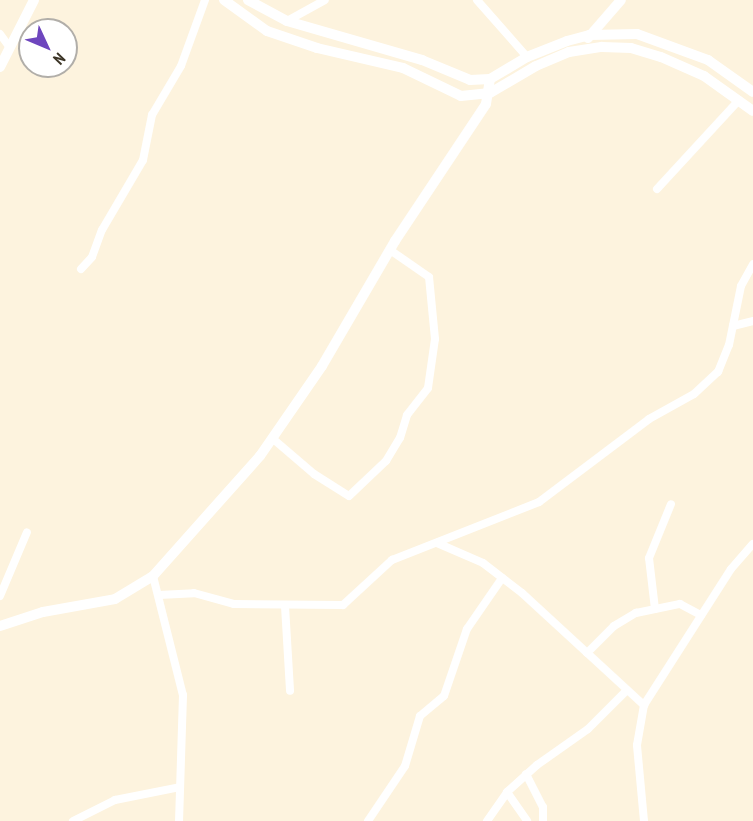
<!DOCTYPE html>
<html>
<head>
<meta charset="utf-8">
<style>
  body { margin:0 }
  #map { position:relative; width:753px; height:821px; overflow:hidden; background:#fdf3de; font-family:"PT Sans Narrow",sans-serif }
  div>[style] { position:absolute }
  .minor>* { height:8px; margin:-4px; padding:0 4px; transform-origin:4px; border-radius:4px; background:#fff }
  .tertiary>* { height:10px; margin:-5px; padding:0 5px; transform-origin:5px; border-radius:5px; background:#fff }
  span { translate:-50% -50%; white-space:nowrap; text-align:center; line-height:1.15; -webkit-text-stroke:6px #fff; paint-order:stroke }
  .north { position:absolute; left:18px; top:18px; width:60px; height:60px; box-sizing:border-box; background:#fff; border:2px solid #b1aea9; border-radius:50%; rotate:134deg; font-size:16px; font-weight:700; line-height:24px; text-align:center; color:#3c3527 }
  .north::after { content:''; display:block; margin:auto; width:21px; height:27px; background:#6e46be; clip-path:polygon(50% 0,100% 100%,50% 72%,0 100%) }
</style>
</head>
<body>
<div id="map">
  <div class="minor">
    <div style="left:477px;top:0;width:76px;rotate:48.7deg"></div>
    <div style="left:287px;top:21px;width:43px;rotate:-28.9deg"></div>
    <div style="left:0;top:34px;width:17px;rotate:54deg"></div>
    <div style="left:657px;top:189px;width:121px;rotate:-47.3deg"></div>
    <div style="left:81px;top:269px;width:16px;rotate:-47deg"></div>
    <div style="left:92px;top:257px;width:29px;rotate:-70deg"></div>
    <div style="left:102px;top:230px;width:81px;rotate:-59.6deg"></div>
    <div style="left:143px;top:160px;width:46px;rotate:-78.7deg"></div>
    <div style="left:152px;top:115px;width:57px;rotate:-59.4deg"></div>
    <div style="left:181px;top:66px;width:70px;rotate:-70deg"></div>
    <div style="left:733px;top:326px;width:21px;rotate:-14deg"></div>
    <div style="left:272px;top:438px;width:55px;rotate:40.6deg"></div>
    <div style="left:314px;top:474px;width:41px;rotate:32.2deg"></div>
    <div style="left:349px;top:496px;width:51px;rotate:-43.4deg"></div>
    <div style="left:386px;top:461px;width:27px;rotate:-59deg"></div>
    <div style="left:400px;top:438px;width:24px;rotate:-73deg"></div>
    <div style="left:407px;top:415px;width:34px;rotate:-52deg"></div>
    <div style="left:428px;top:388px;width:49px;rotate:-81.9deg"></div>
    <div style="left:435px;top:339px;width:62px;rotate:-95.5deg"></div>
    <div style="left:429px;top:277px;width:47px;rotate:-145.3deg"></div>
    <div style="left:437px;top:543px;width:50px;rotate:23.5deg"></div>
    <div style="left:483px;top:563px;width:49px;rotate:37.6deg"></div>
    <div style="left:522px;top:593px;width:166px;rotate:42.6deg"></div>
    <div style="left:153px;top:576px;width:123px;rotate:75.9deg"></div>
    <div style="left:183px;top:695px;width:126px;rotate:91.8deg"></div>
    <div style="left:159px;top:595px;width:35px;rotate:-3deg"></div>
    <div style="left:194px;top:593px;width:41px;rotate:15.4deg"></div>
    <div style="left:234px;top:604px;width:109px;rotate:0.5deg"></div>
    <div style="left:343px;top:605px;width:67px;rotate:-42.6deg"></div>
    <div style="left:392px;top:560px;width:158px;rotate:-21.5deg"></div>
    <div style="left:539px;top:502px;width:138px;rotate:-37deg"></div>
    <div style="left:649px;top:419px;width:51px;rotate:-29.1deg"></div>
    <div style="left:694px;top:394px;width:33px;rotate:-43deg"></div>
    <div style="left:718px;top:372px;width:29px;rotate:-68deg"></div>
    <div style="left:729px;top:345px;width:60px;rotate:-78.5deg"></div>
    <div style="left:741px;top:286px;width:25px;rotate:-61deg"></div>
    <div style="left:0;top:596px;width:69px;rotate:-67.1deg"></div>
    <div style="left:285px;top:606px;width:85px;rotate:86.6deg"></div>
    <div style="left:655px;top:609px;width:51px;rotate:-96.7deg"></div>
    <div style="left:649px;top:558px;width:58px;rotate:-67.8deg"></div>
    <div style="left:587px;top:653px;width:38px;rotate:-45deg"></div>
    <div style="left:614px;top:626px;width:26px;rotate:-31deg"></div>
    <div style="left:636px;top:613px;width:45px;rotate:-11.6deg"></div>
    <div style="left:680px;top:604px;width:24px;rotate:28deg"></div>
    <div style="left:526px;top:774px;width:37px;rotate:63deg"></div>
    <div style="left:543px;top:807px;width:14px;rotate:90deg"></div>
    <div style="left:507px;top:792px;width:35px;rotate:55deg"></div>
    <div style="left:73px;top:821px;width:47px;rotate:-26.6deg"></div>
    <div style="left:115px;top:800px;width:66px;rotate:-11.3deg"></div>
    <div style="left:368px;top:821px;width:66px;rotate:-56.1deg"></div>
    <div style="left:405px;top:766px;width:52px;rotate:-73.3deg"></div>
    <div style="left:420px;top:716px;width:31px;rotate:-40deg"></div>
    <div style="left:444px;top:696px;width:71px;rotate:-71.1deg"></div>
    <div style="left:467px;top:629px;width:62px;rotate:-55.5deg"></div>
    <div style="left:487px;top:821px;width:35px;rotate:-55deg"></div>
    <div style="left:507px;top:792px;width:40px;rotate:-42deg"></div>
    <div style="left:537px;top:765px;width:62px;rotate:-35.2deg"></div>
    <div style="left:588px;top:729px;width:54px;rotate:-45deg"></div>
    <div style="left:644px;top:821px;width:76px;rotate:-95.3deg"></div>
    <div style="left:637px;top:745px;width:41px;rotate:-80.1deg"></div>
    <div style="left:644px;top:705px;width:161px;rotate:-57.4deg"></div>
    <div style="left:731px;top:569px;width:33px;rotate:-49deg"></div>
  </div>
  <div class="tertiary">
    <div style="left:224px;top:0;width:53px;rotate:35.8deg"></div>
    <div style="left:267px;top:31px;width:53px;rotate:18.8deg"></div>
    <div style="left:317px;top:48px;width:88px;rotate:13.1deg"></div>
    <div style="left:403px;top:68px;width:64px;rotate:25.8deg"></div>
    <div style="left:461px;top:96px;width:29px;rotate:-6deg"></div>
    <div style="left:490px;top:93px;width:53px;rotate:-30.4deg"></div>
    <div style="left:536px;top:66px;width:36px;rotate:-23deg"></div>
    <div style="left:569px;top:52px;width:33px;rotate:-9deg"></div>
    <div style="left:602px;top:47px;width:29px;rotate:2deg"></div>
    <div style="left:631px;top:48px;width:31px;rotate:17deg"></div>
    <div style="left:661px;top:57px;width:47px;rotate:23.8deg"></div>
    <div style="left:704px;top:76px;width:60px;rotate:35.5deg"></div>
    <div style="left:248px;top:0;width:44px;rotate:28.3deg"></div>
    <div style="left:287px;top:21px;width:141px;rotate:16.1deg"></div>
    <div style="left:422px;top:60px;width:52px;rotate:22.6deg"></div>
    <div style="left:470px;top:80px;width:20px;rotate:-3deg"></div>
    <div style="left:490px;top:79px;width:43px;rotate:-30.7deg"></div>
    <div style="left:527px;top:57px;width:43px;rotate:-21.8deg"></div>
    <div style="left:567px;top:41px;width:23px;rotate:-15deg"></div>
    <div style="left:589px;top:35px;width:48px;rotate:-1.2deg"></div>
    <div style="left:637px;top:34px;width:76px;rotate:20.1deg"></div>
    <div style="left:708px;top:60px;width:55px;rotate:35.4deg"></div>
    <div style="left:588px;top:38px;width:50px;rotate:-49deg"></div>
    <div style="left:0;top:67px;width:75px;rotate:-63.1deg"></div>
    <div style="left:0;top:626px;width:45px;rotate:-18deg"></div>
    <div style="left:43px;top:612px;width:73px;rotate:-10.2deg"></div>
    <div style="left:115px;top:599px;width:44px;rotate:-31.2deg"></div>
    <div style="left:153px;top:576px;width:161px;rotate:-48.3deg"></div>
    <div style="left:260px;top:456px;width:109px;rotate:-55.4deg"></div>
    <div style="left:322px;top:366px;width:145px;rotate:-59.7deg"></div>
    <div style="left:395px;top:241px;width:164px;rotate:-56.4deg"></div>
    <div style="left:486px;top:104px;width:25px;rotate:-81deg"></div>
  </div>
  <div class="north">N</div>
</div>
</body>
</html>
